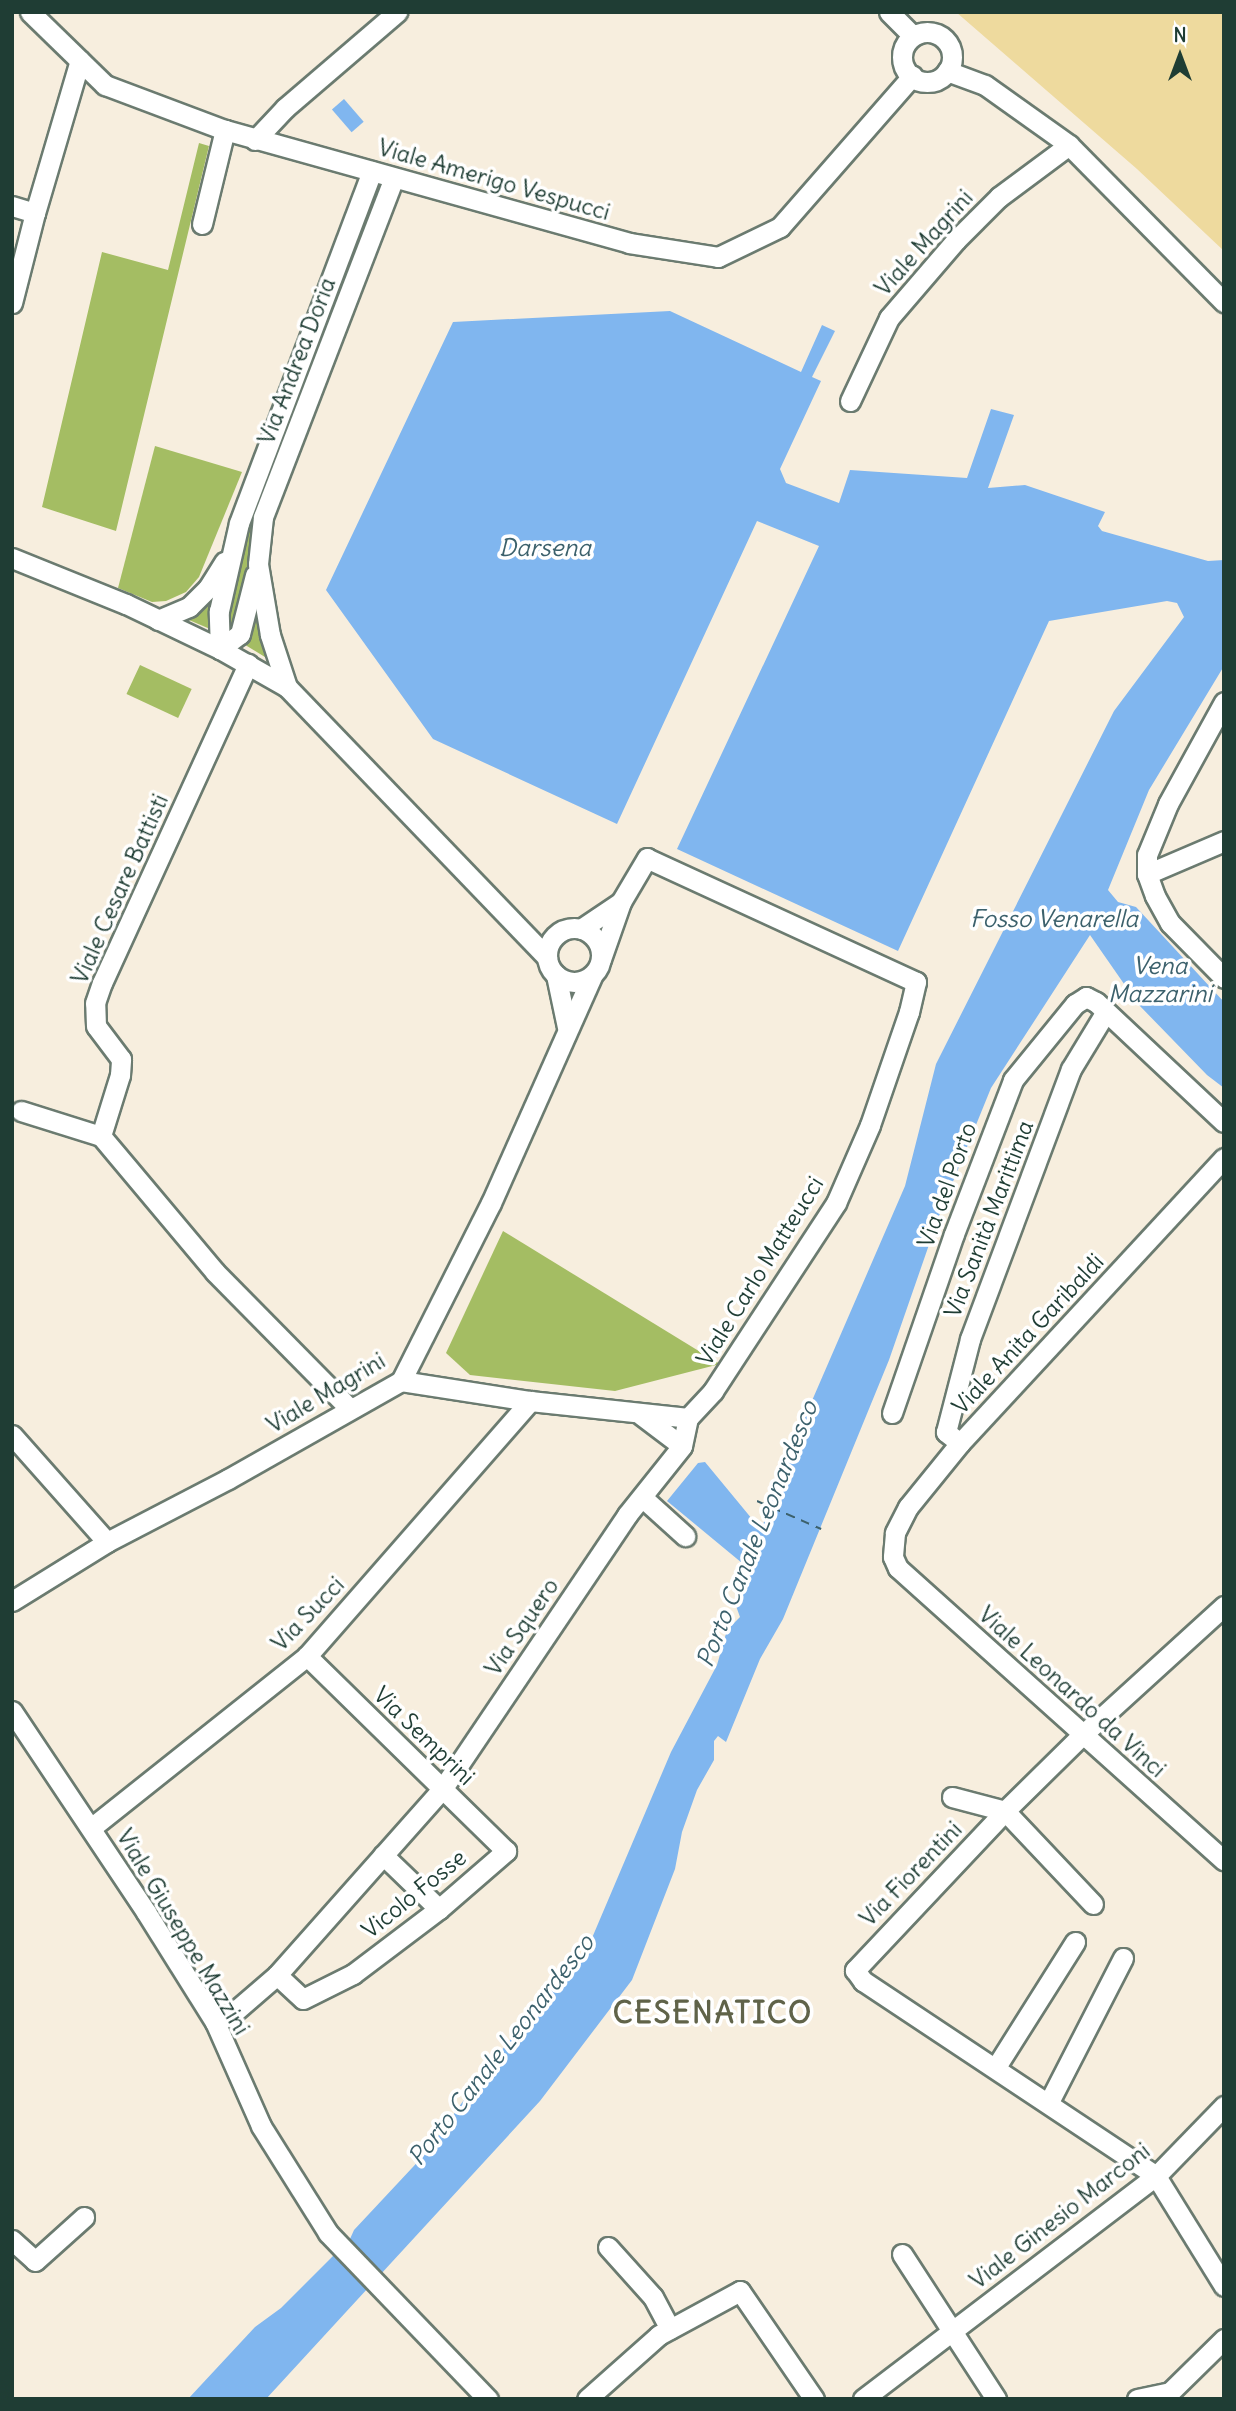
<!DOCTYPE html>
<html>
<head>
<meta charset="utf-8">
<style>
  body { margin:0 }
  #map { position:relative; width:1236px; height:2411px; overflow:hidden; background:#f7eede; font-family:Delius,sans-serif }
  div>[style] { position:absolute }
  .green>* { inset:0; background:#a4bd63; transform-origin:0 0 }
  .sand>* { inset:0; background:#eeda9e }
  .water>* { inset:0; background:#80b6ef; transform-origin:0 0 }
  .ferry>* { height:2px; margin-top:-1px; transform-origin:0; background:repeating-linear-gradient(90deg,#3c616c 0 9px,transparent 0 16px) }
  .roads { filter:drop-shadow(2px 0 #6b7b70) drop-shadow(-2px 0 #6b7b70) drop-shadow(0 2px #6b7b70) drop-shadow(0 -2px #6b7b70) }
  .minor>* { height:19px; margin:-9.5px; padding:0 9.5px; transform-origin:9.5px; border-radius:9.5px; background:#fff }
  .minor>.ring { margin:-9.5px; padding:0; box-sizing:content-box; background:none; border:19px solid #fff; border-radius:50% }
  span { translate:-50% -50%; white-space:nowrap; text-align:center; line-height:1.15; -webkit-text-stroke:7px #fff; paint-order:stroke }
  .street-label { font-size:23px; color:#1f3d34 }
  .water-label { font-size:24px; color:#3c616c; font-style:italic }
  .district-label { font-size:30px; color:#606349; font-weight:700; letter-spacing:2px }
  .frame { position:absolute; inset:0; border:14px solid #1f3d34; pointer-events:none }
  .north { position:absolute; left:1145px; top:21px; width:70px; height:70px; -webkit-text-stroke:5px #fff; paint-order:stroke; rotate:0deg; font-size:19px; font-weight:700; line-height:28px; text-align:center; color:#1f3d34 }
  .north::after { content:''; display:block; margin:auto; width:24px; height:32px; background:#1f3d34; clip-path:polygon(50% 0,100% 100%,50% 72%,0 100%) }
</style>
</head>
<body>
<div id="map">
  <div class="green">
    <div style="clip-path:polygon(199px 143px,209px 146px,116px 531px,42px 507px,102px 252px,168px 270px)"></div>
    <div style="clip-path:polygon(375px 193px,377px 200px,287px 435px,280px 432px,368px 199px)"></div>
    <div style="clip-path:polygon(155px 446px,242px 472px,199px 577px,186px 592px,166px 601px,152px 602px,118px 588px)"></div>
    <div style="clip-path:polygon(274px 448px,281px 451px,257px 518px,240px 619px,228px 632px,225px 626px,247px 517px)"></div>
    <div style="clip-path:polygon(257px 587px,273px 662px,242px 643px,252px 627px)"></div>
    <div style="clip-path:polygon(212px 594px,210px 629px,182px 617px)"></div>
    <div style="left:140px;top:665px;width:57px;height:32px;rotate:25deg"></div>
    <div style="clip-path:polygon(503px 1231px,720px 1364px,615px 1391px,470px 1375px,446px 1353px)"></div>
  </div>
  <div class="sand">
    <div style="clip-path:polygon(956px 12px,1224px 12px,1224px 251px,1137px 169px)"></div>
  </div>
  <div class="water">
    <div style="left:344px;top:99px;width:30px;height:16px;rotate:49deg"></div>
    <div style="clip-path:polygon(670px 311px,801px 372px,822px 325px,835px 331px,812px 377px,821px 381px,780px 469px,786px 483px,839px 503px,850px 470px,967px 478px,991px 409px,1014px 415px,988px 488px,1025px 485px,1105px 512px,1098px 526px,1102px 531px,1208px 561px,1224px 560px,1224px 666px,1149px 790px,1108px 890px,1118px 902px,1136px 907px,1224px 1002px,1224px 1088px,1207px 1075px,1138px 1004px,1090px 935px,991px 1088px,939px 1216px,889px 1360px,783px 1619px,760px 1659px,726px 1742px,718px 1736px,714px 1741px,714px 1760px,697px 1790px,682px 1832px,675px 1869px,632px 1980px,540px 2101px,266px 2399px,188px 2399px,255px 2327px,281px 2308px,350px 2239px,354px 2230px,426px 2153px,486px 2069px,589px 1945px,671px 1752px,717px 1665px,727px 1630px,740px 1617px,736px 1606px,747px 1577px,742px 1563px,667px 1501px,698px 1463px,705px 1462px,757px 1525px,763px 1525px,772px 1493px,905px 1186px,936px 1064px,1114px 711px,1184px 617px,1177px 603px,1167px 601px,1049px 621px,898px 951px,677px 849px,819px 546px,757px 521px,617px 824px,433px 739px,326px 590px,453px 322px)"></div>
  </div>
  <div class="ferry">
    <div style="left:757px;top:1501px;width:70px;rotate:23.6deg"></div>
  </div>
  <div class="roads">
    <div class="minor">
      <div style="left:30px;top:12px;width:105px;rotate:44.2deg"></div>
      <div style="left:105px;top:85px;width:128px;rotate:20.6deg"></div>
      <div style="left:225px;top:130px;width:420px;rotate:15.6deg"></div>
      <div style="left:629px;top:243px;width:90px;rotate:8.9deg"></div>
      <div style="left:718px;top:257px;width:69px;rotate:-25.8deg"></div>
      <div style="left:780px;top:227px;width:201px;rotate:-48.8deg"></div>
      <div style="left:889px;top:12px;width:34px;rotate:45deg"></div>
      <div class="ring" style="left:902px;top:32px;width:31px;height:31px"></div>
      <div style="left:947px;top:71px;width:40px;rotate:20.2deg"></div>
      <div style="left:985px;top:85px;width:103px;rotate:35.5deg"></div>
      <div style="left:1069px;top:145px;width:221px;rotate:45.4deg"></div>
      <div style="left:255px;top:140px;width:44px;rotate:-46.8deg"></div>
      <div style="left:285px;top:108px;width:148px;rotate:-40.6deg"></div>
      <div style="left:12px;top:206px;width:24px;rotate:17deg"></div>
      <div style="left:202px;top:224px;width:97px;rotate:-76.3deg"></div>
      <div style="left:12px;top:303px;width:93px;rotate:-75.7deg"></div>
      <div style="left:35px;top:213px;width:159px;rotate:-73.6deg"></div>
      <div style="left:850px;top:401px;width:92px;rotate:-64.8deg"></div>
      <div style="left:889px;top:318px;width:103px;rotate:-49.3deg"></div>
      <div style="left:956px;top:240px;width:61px;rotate:-45deg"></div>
      <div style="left:999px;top:197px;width:87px;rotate:-36.6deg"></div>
      <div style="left:12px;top:558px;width:123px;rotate:22deg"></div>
      <div style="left:126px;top:604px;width:104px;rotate:25.6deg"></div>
      <div style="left:220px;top:649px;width:77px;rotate:29.6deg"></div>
      <div style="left:287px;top:687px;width:375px;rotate:46.1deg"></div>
      <div style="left:158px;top:620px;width:34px;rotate:-23deg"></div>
      <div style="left:189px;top:607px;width:27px;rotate:-45deg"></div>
      <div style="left:208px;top:588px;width:31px;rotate:-58deg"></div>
      <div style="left:220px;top:649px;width:38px;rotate:-92deg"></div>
      <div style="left:219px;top:611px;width:90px;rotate:-77.2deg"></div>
      <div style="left:239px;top:523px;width:376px;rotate:-69.3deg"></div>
      <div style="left:220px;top:649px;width:25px;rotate:-37deg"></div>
      <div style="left:240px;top:634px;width:61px;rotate:-75.7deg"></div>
      <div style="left:287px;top:687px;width:55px;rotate:-108.1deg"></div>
      <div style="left:270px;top:635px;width:72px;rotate:-99.6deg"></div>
      <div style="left:258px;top:564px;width:47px;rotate:-83.9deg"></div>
      <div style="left:263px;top:517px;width:363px;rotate:-68.9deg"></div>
      <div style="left:1224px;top:702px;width:116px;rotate:118.8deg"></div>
      <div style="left:1168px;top:804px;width:55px;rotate:112.4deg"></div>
      <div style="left:1147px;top:855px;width:19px;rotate:90deg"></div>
      <div style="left:1147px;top:874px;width:23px;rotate:70deg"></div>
      <div style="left:1155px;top:896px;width:31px;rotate:61deg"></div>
      <div style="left:1170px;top:923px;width:77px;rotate:45.5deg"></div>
      <div style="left:1147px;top:874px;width:84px;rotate:-23.2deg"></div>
      <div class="ring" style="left:547px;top:928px;width:35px;height:35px"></div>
      <div style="left:581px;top:929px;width:48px;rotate:-34deg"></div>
      <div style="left:556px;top:975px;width:53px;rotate:78.1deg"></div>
      <div style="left:21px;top:1111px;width:84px;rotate:17.4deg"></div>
      <div style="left:101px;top:1136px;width:177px;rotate:50deg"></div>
      <div style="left:215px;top:1272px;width:192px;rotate:45.4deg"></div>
      <div style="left:101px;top:1136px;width:64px;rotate:-72.7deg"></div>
      <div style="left:120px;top:1075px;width:16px;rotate:-86deg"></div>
      <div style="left:121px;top:1059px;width:41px;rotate:-127.1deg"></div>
      <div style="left:96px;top:1026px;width:23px;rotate:-92deg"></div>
      <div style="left:95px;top:1003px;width:21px;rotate:-71deg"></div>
      <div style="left:102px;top:983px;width:351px;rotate:-65.4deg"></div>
      <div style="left:1224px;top:1158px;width:388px;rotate:132.8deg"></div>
      <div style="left:960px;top:1443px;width:82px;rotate:129.1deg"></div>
      <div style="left:908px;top:1507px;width:29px;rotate:117deg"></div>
      <div style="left:895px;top:1533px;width:24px;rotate:95deg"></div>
      <div style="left:893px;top:1557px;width:12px;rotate:66deg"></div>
      <div style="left:898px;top:1568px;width:438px;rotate:41.9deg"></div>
      <div style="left:401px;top:1381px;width:131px;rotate:8.8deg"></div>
      <div style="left:530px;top:1401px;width:159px;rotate:6.1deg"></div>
      <div style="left:892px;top:1413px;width:189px;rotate:-70.9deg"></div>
      <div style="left:954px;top:1234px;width:165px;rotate:-69deg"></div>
      <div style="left:1013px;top:1080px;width:98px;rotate:-50.8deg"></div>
      <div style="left:1075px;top:1004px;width:13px;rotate:-32deg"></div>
      <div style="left:1086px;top:997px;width:11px;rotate:27deg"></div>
      <div style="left:1096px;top:1002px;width:175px;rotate:43.2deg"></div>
      <div style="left:641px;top:1415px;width:51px;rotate:37.1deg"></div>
      <div style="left:12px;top:1435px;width:143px;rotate:48.4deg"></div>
      <div style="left:960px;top:1443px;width:18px;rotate:-142deg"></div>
      <div style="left:946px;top:1432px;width:96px;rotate:-75.5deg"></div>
      <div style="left:970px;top:1339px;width:288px;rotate:-69.5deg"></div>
      <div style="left:1071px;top:1069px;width:66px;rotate:-58.7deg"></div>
      <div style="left:643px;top:1498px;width:57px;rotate:42.1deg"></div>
      <div style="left:12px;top:1601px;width:112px;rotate:-31.8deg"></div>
      <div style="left:107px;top:1542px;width:136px;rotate:-27.5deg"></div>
      <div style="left:228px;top:1479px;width:199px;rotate:-29.5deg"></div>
      <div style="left:401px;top:1381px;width:199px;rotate:-63.2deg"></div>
      <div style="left:491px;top:1203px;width:248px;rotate:-66deg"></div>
      <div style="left:1224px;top:1606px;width:192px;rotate:137.7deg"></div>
      <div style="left:1082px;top:1735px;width:108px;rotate:135.4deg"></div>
      <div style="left:1005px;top:1811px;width:219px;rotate:133.3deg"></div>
      <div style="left:855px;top:1970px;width:14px;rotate:54deg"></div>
      <div style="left:863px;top:1981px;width:352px;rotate:33.6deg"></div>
      <div style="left:1156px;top:2176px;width:129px;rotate:58.3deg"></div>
      <div style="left:12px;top:1711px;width:242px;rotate:56.3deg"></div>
      <div style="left:146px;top:1912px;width:130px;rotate:57.9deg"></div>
      <div style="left:215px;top:2022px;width:114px;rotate:66.1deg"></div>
      <div style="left:261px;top:2126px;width:126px;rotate:57.9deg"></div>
      <div style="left:328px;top:2233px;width:231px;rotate:46.1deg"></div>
      <div style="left:952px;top:1797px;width:55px;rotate:14.8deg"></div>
      <div style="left:1005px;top:1811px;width:128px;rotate:46.6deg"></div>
      <div style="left:91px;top:1828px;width:276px;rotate:-38.5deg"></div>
      <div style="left:307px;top:1656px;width:339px;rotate:-48.8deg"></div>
      <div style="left:383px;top:1855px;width:78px;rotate:44deg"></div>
      <div style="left:277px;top:1975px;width:35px;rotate:43deg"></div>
      <div style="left:303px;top:1999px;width:56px;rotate:-26.6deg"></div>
      <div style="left:353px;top:1974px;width:108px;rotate:-37.1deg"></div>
      <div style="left:439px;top:1909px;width:89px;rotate:-40.9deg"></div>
      <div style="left:506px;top:1851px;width:279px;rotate:-135.6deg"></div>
      <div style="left:215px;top:2022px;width:20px;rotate:-27deg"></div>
      <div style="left:233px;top:2013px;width:58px;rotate:-40.8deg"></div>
      <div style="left:277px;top:1975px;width:250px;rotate:-48.4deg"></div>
      <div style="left:443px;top:1788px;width:329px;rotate:-56deg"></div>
      <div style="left:627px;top:1515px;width:88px;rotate:-51.4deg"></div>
      <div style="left:682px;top:1446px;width:29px;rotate:-78deg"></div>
      <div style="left:688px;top:1418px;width:37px;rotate:-47deg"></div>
      <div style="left:713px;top:1391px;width:225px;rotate:-56.8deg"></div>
      <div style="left:836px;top:1203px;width:85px;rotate:-66.4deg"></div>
      <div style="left:870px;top:1125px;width:120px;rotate:-71deg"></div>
      <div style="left:909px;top:1012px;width:31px;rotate:-77deg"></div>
      <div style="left:916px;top:982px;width:296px;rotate:-155.3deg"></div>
      <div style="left:647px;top:858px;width:51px;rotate:120.6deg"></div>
      <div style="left:621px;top:902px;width:60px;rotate:109.3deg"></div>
      <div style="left:996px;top:2067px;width:148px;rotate:-57.7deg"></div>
      <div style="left:1049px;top:2102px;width:162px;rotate:-62.8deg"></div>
      <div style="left:12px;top:2240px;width:31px;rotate:42deg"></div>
      <div style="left:35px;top:2261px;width:66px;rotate:-41.9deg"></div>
      <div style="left:608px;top:2247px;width:67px;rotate:48deg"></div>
      <div style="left:653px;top:2297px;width:36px;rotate:62deg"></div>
      <div style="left:902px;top:2254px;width:173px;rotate:57deg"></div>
      <div style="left:587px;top:2399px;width:96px;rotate:-41.6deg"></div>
      <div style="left:659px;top:2335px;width:92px;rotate:-28.5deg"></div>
      <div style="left:740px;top:2291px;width:131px;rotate:55.6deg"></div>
      <div style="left:863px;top:2399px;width:368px;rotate:-37.3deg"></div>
      <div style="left:1156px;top:2176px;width:98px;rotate:-45.8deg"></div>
      <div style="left:1137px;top:2399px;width:34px;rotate:-12deg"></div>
      <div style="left:1170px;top:2392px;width:76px;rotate:-44.5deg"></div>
    </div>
  </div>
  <div class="street-label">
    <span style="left:494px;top:180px;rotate:16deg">Viale Amerigo Vespucci</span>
    <span style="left:924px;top:243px;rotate:-48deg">Viale Magrini</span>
    <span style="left:297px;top:361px;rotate:-69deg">Via Andrea Doria</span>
    <span style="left:120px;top:889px;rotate:-66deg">Viale Cesare Battisti</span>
    <span style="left:947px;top:1185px;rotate:-70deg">Via del Porto</span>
    <span style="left:989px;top:1219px;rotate:-69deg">Via Sanità Marittima</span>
    <span style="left:760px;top:1271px;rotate:-58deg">Viale Carlo Matteucci</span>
    <span style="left:1028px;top:1334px;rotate:-47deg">Viale Anita Garibaldi</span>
    <span style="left:326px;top:1393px;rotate:-31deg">Viale Magrini</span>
    <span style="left:308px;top:1614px;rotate:-46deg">Via Succi</span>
    <span style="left:522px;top:1627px;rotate:-56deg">Via Squero</span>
    <span style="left:1072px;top:1692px;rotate:42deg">Viale Leonardo da Vinci</span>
    <span style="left:424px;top:1736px;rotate:44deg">Via Semprini</span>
    <span style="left:911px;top:1874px;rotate:-46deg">Via Fiorentini</span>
    <span style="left:414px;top:1894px;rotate:-39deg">Vicolo Fosse</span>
    <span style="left:183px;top:1932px;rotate:59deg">Viale Giuseppe Mazzini</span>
    <span style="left:1060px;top:2216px;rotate:-38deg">Viale Ginesio Marconi</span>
  </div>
  <div class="water-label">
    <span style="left:545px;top:548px">Darsena</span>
    <span style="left:1054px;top:919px">Fosso Venarella</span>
    <span style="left:1160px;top:980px">Vena<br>Mazzarini</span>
    <span style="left:757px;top:1534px;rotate:-68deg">Porto Canale Leonardesco</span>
    <span style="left:501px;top:2050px;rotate:-52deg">Porto Canale Leonardesco</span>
  </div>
  <div class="district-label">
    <span style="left:713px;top:2012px">CESENATICO</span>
  </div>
  <div class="frame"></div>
  <div class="north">N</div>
</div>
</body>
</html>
